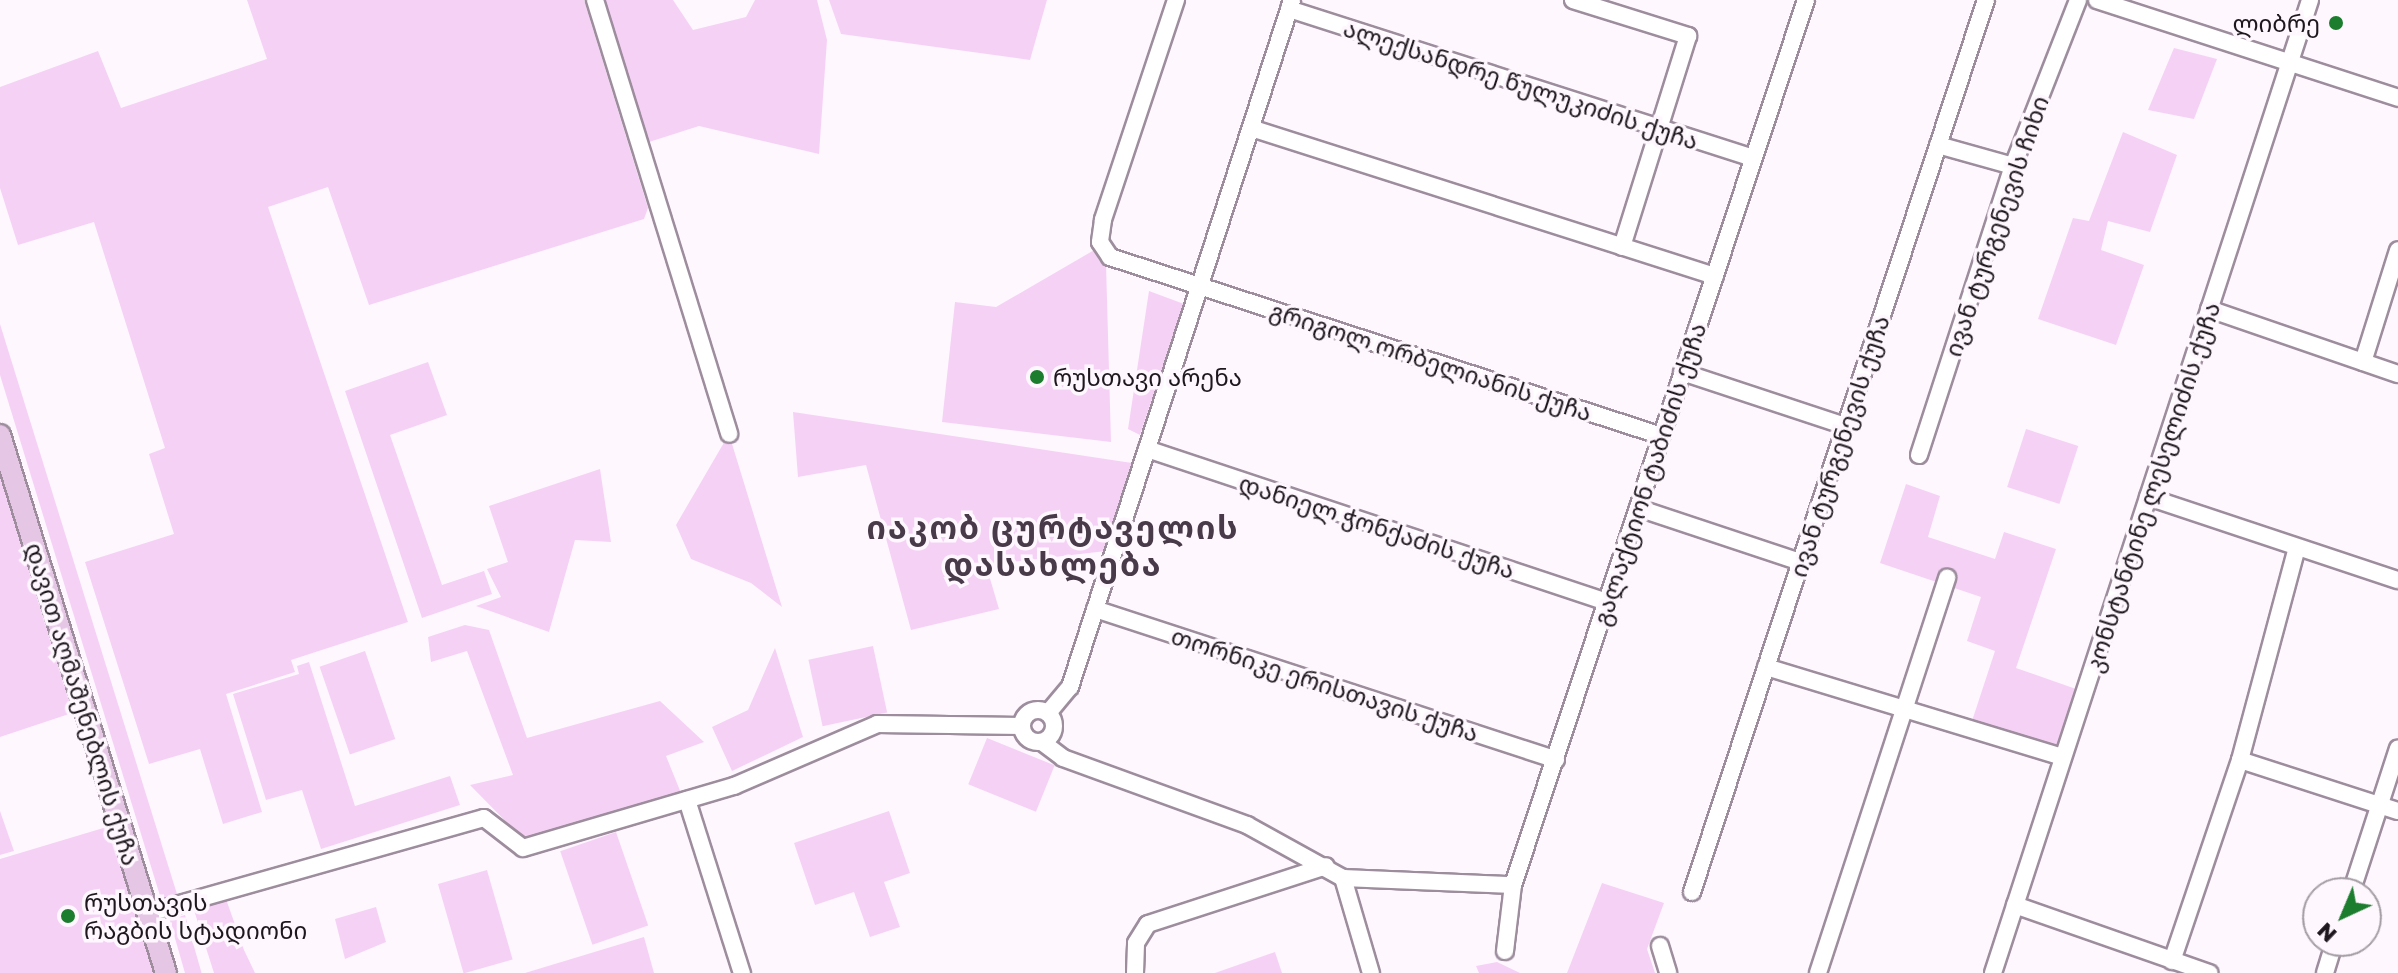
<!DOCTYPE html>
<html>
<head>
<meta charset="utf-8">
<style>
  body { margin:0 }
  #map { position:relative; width:2398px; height:973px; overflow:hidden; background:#fef7fe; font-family:"Golos Text","Noto Sans Georgian",sans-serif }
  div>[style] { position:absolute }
  .green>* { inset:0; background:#f6d1f6; transform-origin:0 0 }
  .roads { filter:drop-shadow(2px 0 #9d8d9d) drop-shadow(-2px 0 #9d8d9d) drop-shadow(0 2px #9d8d9d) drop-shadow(0 -2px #9d8d9d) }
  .minor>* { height:16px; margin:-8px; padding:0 8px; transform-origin:8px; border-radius:8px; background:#fff }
  .minor>.ring { margin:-8px; padding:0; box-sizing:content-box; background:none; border:16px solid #fff; border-radius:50% }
  .major>* { height:20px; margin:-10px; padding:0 10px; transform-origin:10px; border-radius:10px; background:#e5c6e5 }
  .dots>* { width:22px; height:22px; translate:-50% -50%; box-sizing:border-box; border:4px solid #fef7fe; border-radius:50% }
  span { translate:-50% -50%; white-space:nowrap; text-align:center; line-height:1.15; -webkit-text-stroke:7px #fef7fe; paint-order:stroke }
  .poi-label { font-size:24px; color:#1e181e }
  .right { translate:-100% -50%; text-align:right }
  .left { translate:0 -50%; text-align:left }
  .street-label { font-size:24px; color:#1e181e }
  .district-label { font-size:32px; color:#483a48; font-weight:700; letter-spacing:2px }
  .north { position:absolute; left:2302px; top:877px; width:80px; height:80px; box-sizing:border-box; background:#fef7fe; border:2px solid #a49ea4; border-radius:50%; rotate:224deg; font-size:22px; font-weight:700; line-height:32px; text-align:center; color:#1e181e }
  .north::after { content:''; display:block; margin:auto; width:28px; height:36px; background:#1d7d2f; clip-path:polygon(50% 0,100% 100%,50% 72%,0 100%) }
</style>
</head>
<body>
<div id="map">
  <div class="green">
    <div style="clip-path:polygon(247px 0,584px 0,648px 208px,644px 219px,369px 305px,328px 187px,268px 207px,408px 622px,291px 660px,295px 672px,226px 694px,262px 812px,223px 824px,200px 749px,149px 764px,85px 562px,174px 534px,149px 454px,165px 448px,94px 222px,18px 245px,0 188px,0 87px,98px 51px,121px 108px,267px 59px)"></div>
    <div style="clip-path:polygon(603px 0,673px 0,693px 30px,746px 17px,755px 0,817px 0,827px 40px,819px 154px,699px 126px,646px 143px)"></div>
    <div style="clip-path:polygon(829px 0,1047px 0,1030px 60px,841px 34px)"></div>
    <div style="clip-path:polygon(2174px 48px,2217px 59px,2194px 119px,2148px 110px)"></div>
    <div style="clip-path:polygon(2123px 132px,2177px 155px,2150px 232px,2108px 221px,2101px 250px,2144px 265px,2116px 345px,2038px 319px,2073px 218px,2089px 221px)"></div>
    <div style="clip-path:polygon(1096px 249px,1106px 263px,1111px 442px,942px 422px,955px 302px,996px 307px)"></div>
    <div style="clip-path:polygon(1149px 291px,1184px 304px,1140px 435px,1128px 429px)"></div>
    <div style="clip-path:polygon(0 324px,177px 894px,161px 899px,0 375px)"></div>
    <div style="clip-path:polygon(428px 362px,447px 415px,390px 435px,442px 585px,484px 571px,492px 594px,422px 618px,345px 391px)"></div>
    <div style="clip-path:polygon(793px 412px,1132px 463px,1135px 467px,1106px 551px,986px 565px,999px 609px,911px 630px,866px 465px,798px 477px)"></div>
    <div style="left:2026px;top:429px;width:55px;height:61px;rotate:18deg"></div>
    <div style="clip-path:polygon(729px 434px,782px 607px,751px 583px,691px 559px,676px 525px)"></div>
    <div style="clip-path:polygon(0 461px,78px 711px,0 737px)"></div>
    <div style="clip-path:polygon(600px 469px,611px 542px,575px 540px,549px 632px,476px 606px,501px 597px,487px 569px,508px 562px,489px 506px)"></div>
    <div style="clip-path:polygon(1906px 484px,1940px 496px,1928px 537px,1995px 559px,2004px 532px,2056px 549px,2016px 668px,2076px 689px,2056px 749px,1972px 721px,1995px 651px,1967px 641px,1981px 597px,1880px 563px)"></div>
    <div style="clip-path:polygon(465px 625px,489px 630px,527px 738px,660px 701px,704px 742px,666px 756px,681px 793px,522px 838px,470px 785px,513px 775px,467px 651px,431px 662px,428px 637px)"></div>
    <div style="left:873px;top:646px;width:68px;height:66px;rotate:78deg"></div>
    <div style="clip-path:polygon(775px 648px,803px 737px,732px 771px,712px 727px,748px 710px)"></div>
    <div style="left:365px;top:651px;width:93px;height:48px;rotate:71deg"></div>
    <div style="clip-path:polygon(309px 662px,355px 806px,450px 776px,460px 805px,321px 849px,302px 790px,266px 800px,233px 694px,299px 674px,297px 666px)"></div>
    <div style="left:987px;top:738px;width:73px;height:50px;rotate:22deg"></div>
    <div style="clip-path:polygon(0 811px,14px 851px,0 855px)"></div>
    <div style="clip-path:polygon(889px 811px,910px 873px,884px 882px,900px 927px,870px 937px,854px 892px,815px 905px,794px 843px)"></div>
    <div style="clip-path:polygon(110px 826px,154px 973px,0 973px,0 859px)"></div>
    <div style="left:616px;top:832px;width:99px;height:59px;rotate:71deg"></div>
    <div style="left:487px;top:870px;width:93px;height:51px;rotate:74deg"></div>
    <div style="clip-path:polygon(1602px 883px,1664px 903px,1647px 949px,1655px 973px,1567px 973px)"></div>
    <div style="clip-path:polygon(226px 899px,244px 950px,255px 973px,214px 973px,193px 907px)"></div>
    <div style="clip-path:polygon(376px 907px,386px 942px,345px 959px,335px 919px)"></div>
    <div style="left:185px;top:915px;width:60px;height:16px;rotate:74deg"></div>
    <div style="clip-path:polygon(644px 937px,654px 973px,525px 973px)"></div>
    <div style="clip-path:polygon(1275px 952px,1282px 973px,1215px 973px)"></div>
    <div style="clip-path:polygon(1497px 962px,1520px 973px,1479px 973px,1476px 966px)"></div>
  </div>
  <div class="roads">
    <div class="minor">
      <div style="left:595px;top:0;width:454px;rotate:72.8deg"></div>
      <div style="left:1176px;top:0;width:232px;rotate:108.4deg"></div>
      <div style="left:1103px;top:220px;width:22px;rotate:98deg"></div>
      <div style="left:1100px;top:242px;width:18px;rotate:56deg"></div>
      <div style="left:1110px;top:257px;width:580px;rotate:17.97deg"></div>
      <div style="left:1573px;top:0;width:121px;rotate:17.4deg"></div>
      <div style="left:1688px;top:36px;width:221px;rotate:107.4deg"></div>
      <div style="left:2097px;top:0;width:317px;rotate:18deg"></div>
      <div style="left:1289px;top:9px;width:487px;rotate:17.8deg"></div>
      <div style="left:1251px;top:128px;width:487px;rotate:17.7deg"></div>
      <div style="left:1938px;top:145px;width:78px;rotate:15.6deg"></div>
      <div style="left:2209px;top:309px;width:200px;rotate:19deg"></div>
      <div style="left:2363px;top:362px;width:117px;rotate:-72.6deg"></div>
      <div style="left:1682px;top:372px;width:172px;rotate:18.3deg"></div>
      <div style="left:1147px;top:449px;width:485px;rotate:18.4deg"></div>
      <div style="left:1919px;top:455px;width:304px;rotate:-72deg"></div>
      <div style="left:2013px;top:166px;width:178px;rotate:-68.6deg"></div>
      <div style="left:2148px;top:497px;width:263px;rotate:18.4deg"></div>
      <div style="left:1638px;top:508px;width:171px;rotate:18.4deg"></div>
      <div style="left:1095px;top:609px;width:485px;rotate:18.1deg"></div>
      <div style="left:1766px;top:667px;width:310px;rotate:16.9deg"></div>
      <div class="ring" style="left:1022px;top:710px;width:16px;height:16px"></div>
      <div style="left:1048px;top:713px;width:34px;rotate:-50deg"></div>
      <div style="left:1070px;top:687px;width:722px;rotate:-72.09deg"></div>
      <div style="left:1042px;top:742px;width:26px;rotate:37deg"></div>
      <div style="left:1063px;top:758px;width:196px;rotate:20deg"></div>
      <div style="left:1247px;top:825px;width:110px;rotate:28.9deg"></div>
      <div style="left:1343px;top:878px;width:170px;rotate:2.4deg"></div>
      <div style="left:2240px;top:760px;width:166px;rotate:17.9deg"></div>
      <div style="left:687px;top:800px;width:182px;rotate:72.4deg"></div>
      <div style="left:1343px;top:878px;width:99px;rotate:73.6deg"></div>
      <div style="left:1692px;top:892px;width:939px;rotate:-71.76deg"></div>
      <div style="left:2351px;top:893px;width:152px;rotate:-72deg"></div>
      <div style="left:2015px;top:905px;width:206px;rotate:19.3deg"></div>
      <div style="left:148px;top:913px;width:349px;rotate:-15.8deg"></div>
      <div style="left:484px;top:818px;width:49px;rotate:37.6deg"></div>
      <div style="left:523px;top:848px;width:220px;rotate:-16.4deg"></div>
      <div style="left:734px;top:786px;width:156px;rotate:-23.4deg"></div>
      <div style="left:877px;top:724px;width:145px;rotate:0.8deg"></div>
      <div style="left:1660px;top:946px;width:28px;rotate:73deg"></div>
      <div style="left:1505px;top:951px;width:66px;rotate:-83.1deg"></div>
      <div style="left:1513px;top:885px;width:932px;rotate:-71.68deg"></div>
      <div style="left:2172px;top:961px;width:212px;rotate:-71.3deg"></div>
      <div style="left:2240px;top:760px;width:216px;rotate:-75deg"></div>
      <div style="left:1135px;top:973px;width:30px;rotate:-88deg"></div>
      <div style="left:1136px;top:943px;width:22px;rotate:-58deg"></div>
      <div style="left:1148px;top:924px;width:187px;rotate:-18deg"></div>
      <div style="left:1818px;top:973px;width:416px;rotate:-71.9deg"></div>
      <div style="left:1993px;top:973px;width:1023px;rotate:-71.95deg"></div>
      <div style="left:2325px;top:973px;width:34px;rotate:-73deg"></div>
    </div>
    <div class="major">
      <div style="left:0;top:435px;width:563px;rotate:72.85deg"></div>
    </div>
  </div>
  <div class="dots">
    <div style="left:2336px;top:23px;background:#1d7d2f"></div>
    <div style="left:1037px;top:377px;background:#1d7d2f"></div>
    <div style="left:68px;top:916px;background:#1d7d2f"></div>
  </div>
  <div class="poi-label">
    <span class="right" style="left:2320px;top:23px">ლიბრე</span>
    <span class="left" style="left:1053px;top:377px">რუსთავი არენა</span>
    <span class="left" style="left:84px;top:916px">რუსთავის<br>რაგბის სტადიონი</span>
  </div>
  <div class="street-label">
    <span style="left:1521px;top:84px;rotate:18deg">ალექსანდრე წულუკიძის ქუჩა</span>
    <span style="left:1996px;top:226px;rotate:-71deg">ივან ტურგენევის ჩიხი</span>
    <span style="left:1431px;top:361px;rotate:18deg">გრიგოლ ორბელიანის ქუჩა</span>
    <span style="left:1839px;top:446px;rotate:-72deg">ივან ტურგენევის ქუჩა</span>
    <span style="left:1649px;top:474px;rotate:-72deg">გალაქტიონ ტაბიძის ქუჩა</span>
    <span style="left:2152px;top:487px;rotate:-72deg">კონსტანტინე ლესელიძის ქუჩა</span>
    <span style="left:1377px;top:526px;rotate:18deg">დანიელ ჭონქაძის ქუჩა</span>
    <span style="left:1325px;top:684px;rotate:18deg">თორნიკე ერისთავის ქუჩა</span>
    <span style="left:83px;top:704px;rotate:73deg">დავით აღმაშენებლის ქუჩა</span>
  </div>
  <div class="district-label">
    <span style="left:1053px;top:546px">იაკობ ცურტაველის<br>დასახლება</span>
  </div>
  <div class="north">N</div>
</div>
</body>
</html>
